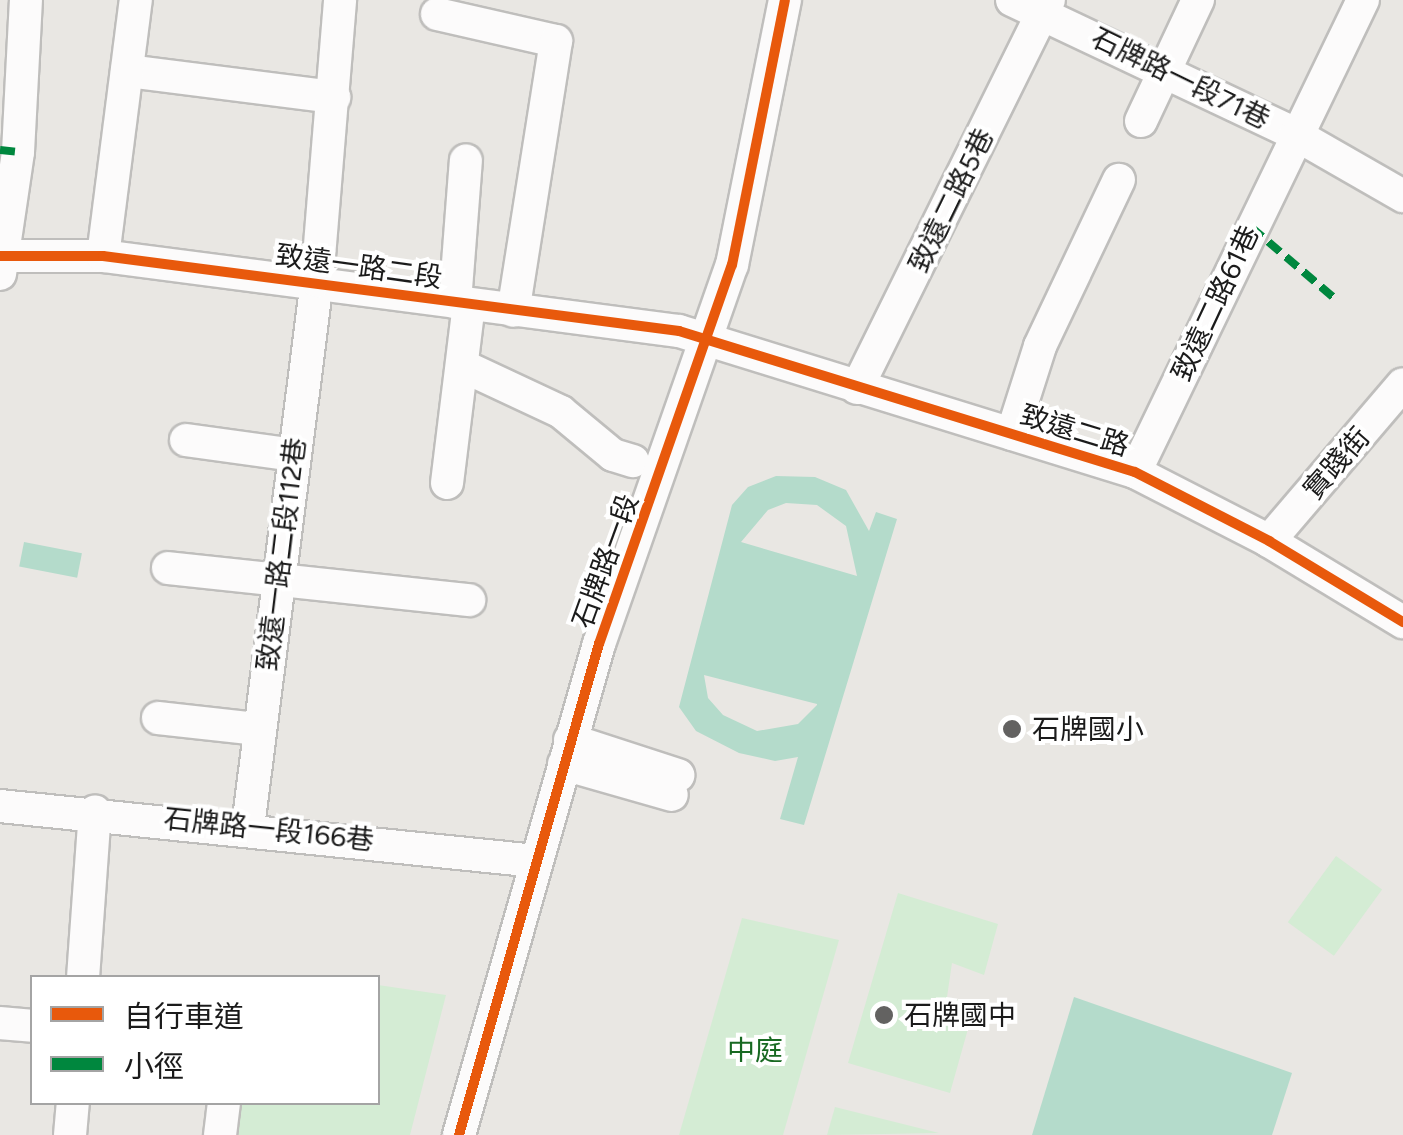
<!DOCTYPE html>
<html>
<head>
<meta charset="utf-8">
<style>
  body { margin:0 }
  #map { position:relative; width:1403px; height:1135px; overflow:hidden; background:#e9e7e3; font-family:Figtree,"Noto Sans TC",sans-serif }
  div>[style] { position:absolute }
  .park>* { inset:0; background:#d4ecd4; transform-origin:0 0 }
  .pitch>* { inset:0; background:#b4dbcb; transform-origin:0 0 }
  .roads { filter:drop-shadow(2px 0 #bfbebc) drop-shadow(-2px 0 #bfbebc) drop-shadow(0 2px #bfbebc) drop-shadow(0 -2px #bfbebc) }
  .minor>* { height:32px; margin:-16px; padding:0 16px; transform-origin:16px; border-radius:16px; background:#fcfbfb }
  .quiet>* { height:8px; margin-top:-4px; transform-origin:0; background:repeating-linear-gradient(90deg,#00873e 0 15px,transparent 0 23px) }
  .cycleway>* { height:10px; margin:-5px; padding:0 5px; transform-origin:5px; border-radius:5px; background:#e8590c }
  .dots>* { width:28px; height:28px; translate:-50% -50%; box-sizing:border-box; border:5px solid #fff; border-radius:50% }
  span { translate:-50% -50%; white-space:nowrap; text-align:center; line-height:1.15; -webkit-text-stroke:8px #fff; paint-order:stroke }
  .street-label { font-size:28px; color:#1b1b1b }
  .poi-label { font-size:28px; color:#1b1b1b }
  .left { translate:0 -50%; text-align:left }
  .park-label { font-size:28px; color:#186922 }
  .legend { position:absolute; left:30px; top:975px; width:350px; height:130px; box-sizing:border-box; background:#fff; border:2px solid #a4a4a4; margin:0; padding:12px 18px; list-style:none; font-size:30px; color:#1b1b1b }
  .legend li { display:flex; align-items:center; gap:20px; height:50px }
  .legend b { width:50px; border:2px solid #a4a4a4 }
</style>
</head>
<body>
<div id="map">
  <div class="park">
    <div style="left:1336px;top:856px;width:57px;height:82px;rotate:36deg"></div>
    <div style="clip-path:polygon(898px 893px,998px 924px,984px 975px,952px 963px,947px 997px,975px 1004px,950px 1093px,848px 1063px)"></div>
    <div style="clip-path:polygon(742px 918px,839px 940px,783px 1135px,679px 1135px)"></div>
    <div style="clip-path:polygon(378px 985px,446px 995px,410px 1135px,236px 1135px,240px 1103px,378px 1102px)"></div>
    <div style="clip-path:polygon(835px 1107px,939px 1133px,827px 1135px)"></div>
  </div>
  <div class="pitch">
    <div style="clip-path:polygon(evenodd,776px 476px,815px 477px,846px 490px,869px 531px,876px 512px,897px 519px,804px 825px,780px 819px,798px 757px,775px 761px,739px 753px,696px 731px,679px 707px,732px 505px,748px 487px,776px 476px,786px 503px,817px 505px,846px 526px,857px 576px,741px 542px,768px 510px,786px 503px,776px 476px,704px 675px,817px 704px,817px 705px,798px 724px,757px 731px,723px 715px,708px 698px,704px 675px)"></div>
    <div style="left:24px;top:542px;width:59px;height:25px;rotate:11deg"></div>
    <div style="clip-path:polygon(1074px 997px,1292px 1073px,1272px 1135px,1032px 1135px)"></div>
  </div>
  <div class="roads">
    <div class="minor">
      <div style="left:1012px;top:0;width:313px;rotate:25.3deg"></div>
      <div style="left:1295px;top:134px;width:125px;rotate:29.9deg"></div>
      <div style="left:437px;top:14px;width:122px;rotate:12.8deg"></div>
      <div style="left:556px;top:41px;width:273px;rotate:99deg"></div>
      <div style="left:127px;top:71px;width:209px;rotate:7.2deg"></div>
      <div style="left:1141px;top:121px;width:134px;rotate:-64.8deg"></div>
      <div style="left:0;top:256px;width:103px"></div>
      <div style="left:103px;top:256px;width:581px;rotate:7.42deg"></div>
      <div style="left:679px;top:331px;width:477px;rotate:17.2deg"></div>
      <div style="left:1135px;top:472px;width:151px;rotate:27.2deg"></div>
      <div style="left:1269px;top:541px;width:157px;rotate:31.2deg"></div>
      <div style="left:103px;top:256px;width:258px;rotate:-82.7deg"></div>
      <div style="left:0;top:274px;width:123px;rotate:-81.6deg"></div>
      <div style="left:18px;top:152px;width:152px;rotate:-87deg"></div>
      <div style="left:455px;top:302px;width:142px;rotate:-85.6deg"></div>
      <div style="left:463px;top:366px;width:108px;rotate:25.1deg"></div>
      <div style="left:561px;top:412px;width:67px;rotate:39.6deg"></div>
      <div style="left:613px;top:455px;width:21px;rotate:17deg"></div>
      <div style="left:857px;top:388px;width:433px;rotate:-63.7deg"></div>
      <div style="left:1012px;top:434px;width:92px;rotate:-72.3deg"></div>
      <div style="left:1040px;top:346px;width:184px;rotate:-64.6deg"></div>
      <div style="left:186px;top:440px;width:109px;rotate:7.9deg"></div>
      <div style="left:1135px;top:472px;width:524px;rotate:-64.22deg"></div>
      <div style="left:447px;top:483px;width:180px;rotate:-83deg"></div>
      <div style="left:1269px;top:541px;width:206px;rotate:-49.5deg"></div>
      <div style="left:168px;top:568px;width:303px;rotate:6.1deg"></div>
      <div style="left:158px;top:718px;width:101px;rotate:6.3deg"></div>
      <div style="left:570px;top:740px;width:114px;rotate:18deg"></div>
      <div style="left:564px;top:764px;width:112px;rotate:16deg"></div>
      <div style="left:0;top:806px;width:539px;rotate:5.86deg"></div>
      <div style="left:248px;top:827px;width:550px;rotate:-82.8deg"></div>
      <div style="left:317px;top:281px;width:282px;rotate:-85.3deg"></div>
      <div style="left:83px;top:978px;width:167px;rotate:-85.9deg"></div>
      <div style="left:0;top:1023px;width:32px;rotate:5deg"></div>
      <div style="left:70px;top:1135px;width:33px;rotate:-85deg"></div>
      <div style="left:220px;top:1135px;width:33px;rotate:-83deg"></div>
      <div style="left:459px;top:1135px;width:511px;rotate:-74.09deg"></div>
      <div style="left:599px;top:644px;width:402px;rotate:-70.7deg"></div>
      <div style="left:732px;top:265px;width:270px;rotate:-78.7deg"></div>
    </div>
  </div>
  <div class="quiet">
    <div style="left:0;top:150px;width:18px;rotate:6deg"></div>
    <div style="left:1251px;top:227px;width:108px;rotate:40.5deg"></div>
  </div>
  <div class="cycleway">
    <div style="left:0;top:256px;width:103px"></div>
    <div style="left:103px;top:256px;width:581px;rotate:7.42deg"></div>
    <div style="left:679px;top:331px;width:477px;rotate:17.2deg"></div>
    <div style="left:1135px;top:472px;width:151px;rotate:27.2deg"></div>
    <div style="left:1269px;top:541px;width:157px;rotate:31.2deg"></div>
    <div style="left:459px;top:1135px;width:511px;rotate:-74.09deg"></div>
    <div style="left:599px;top:644px;width:402px;rotate:-70.7deg"></div>
    <div style="left:732px;top:265px;width:270px;rotate:-78.7deg"></div>
  </div>
  <div class="dots">
    <div style="left:1012px;top:729px;background:#636261"></div>
    <div style="left:884px;top:1015px;background:#636261"></div>
  </div>
  <div class="street-label">
    <span style="left:1181px;top:78px;rotate:26deg">石牌路一段71巷</span>
    <span style="left:951px;top:200px;rotate:-64deg">致遠二路5巷</span>
    <span style="left:359px;top:266px;rotate:8deg">致遠一路二段</span>
    <span style="left:1215px;top:303px;rotate:-65deg">致遠二路61巷</span>
    <span style="left:1075px;top:430px;rotate:17deg">致遠二路</span>
    <span style="left:1336px;top:463px;rotate:-49deg">實踐街</span>
    <span style="left:281px;top:554px;rotate:-83deg">致遠一路二段112巷</span>
    <span style="left:605px;top:561px;rotate:-70deg">石牌路一段</span>
    <span style="left:269px;top:829px;rotate:6deg">石牌路一段166巷</span>
  </div>
  <div class="poi-label">
    <span class="left" style="left:1032px;top:729px">石牌國小</span>
    <span class="left" style="left:904px;top:1015px">石牌國中</span>
  </div>
  <div class="park-label">
    <span style="left:755px;top:1050px">中庭</span>
  </div>
  <ul class="legend">
  <li><b style="height:12px;background:#e8590c"></b>自行車道</li>
  <li><b style="height:12px;background:#00873e"></b>小徑</li>
  </ul>
</div>
</body>
</html>
